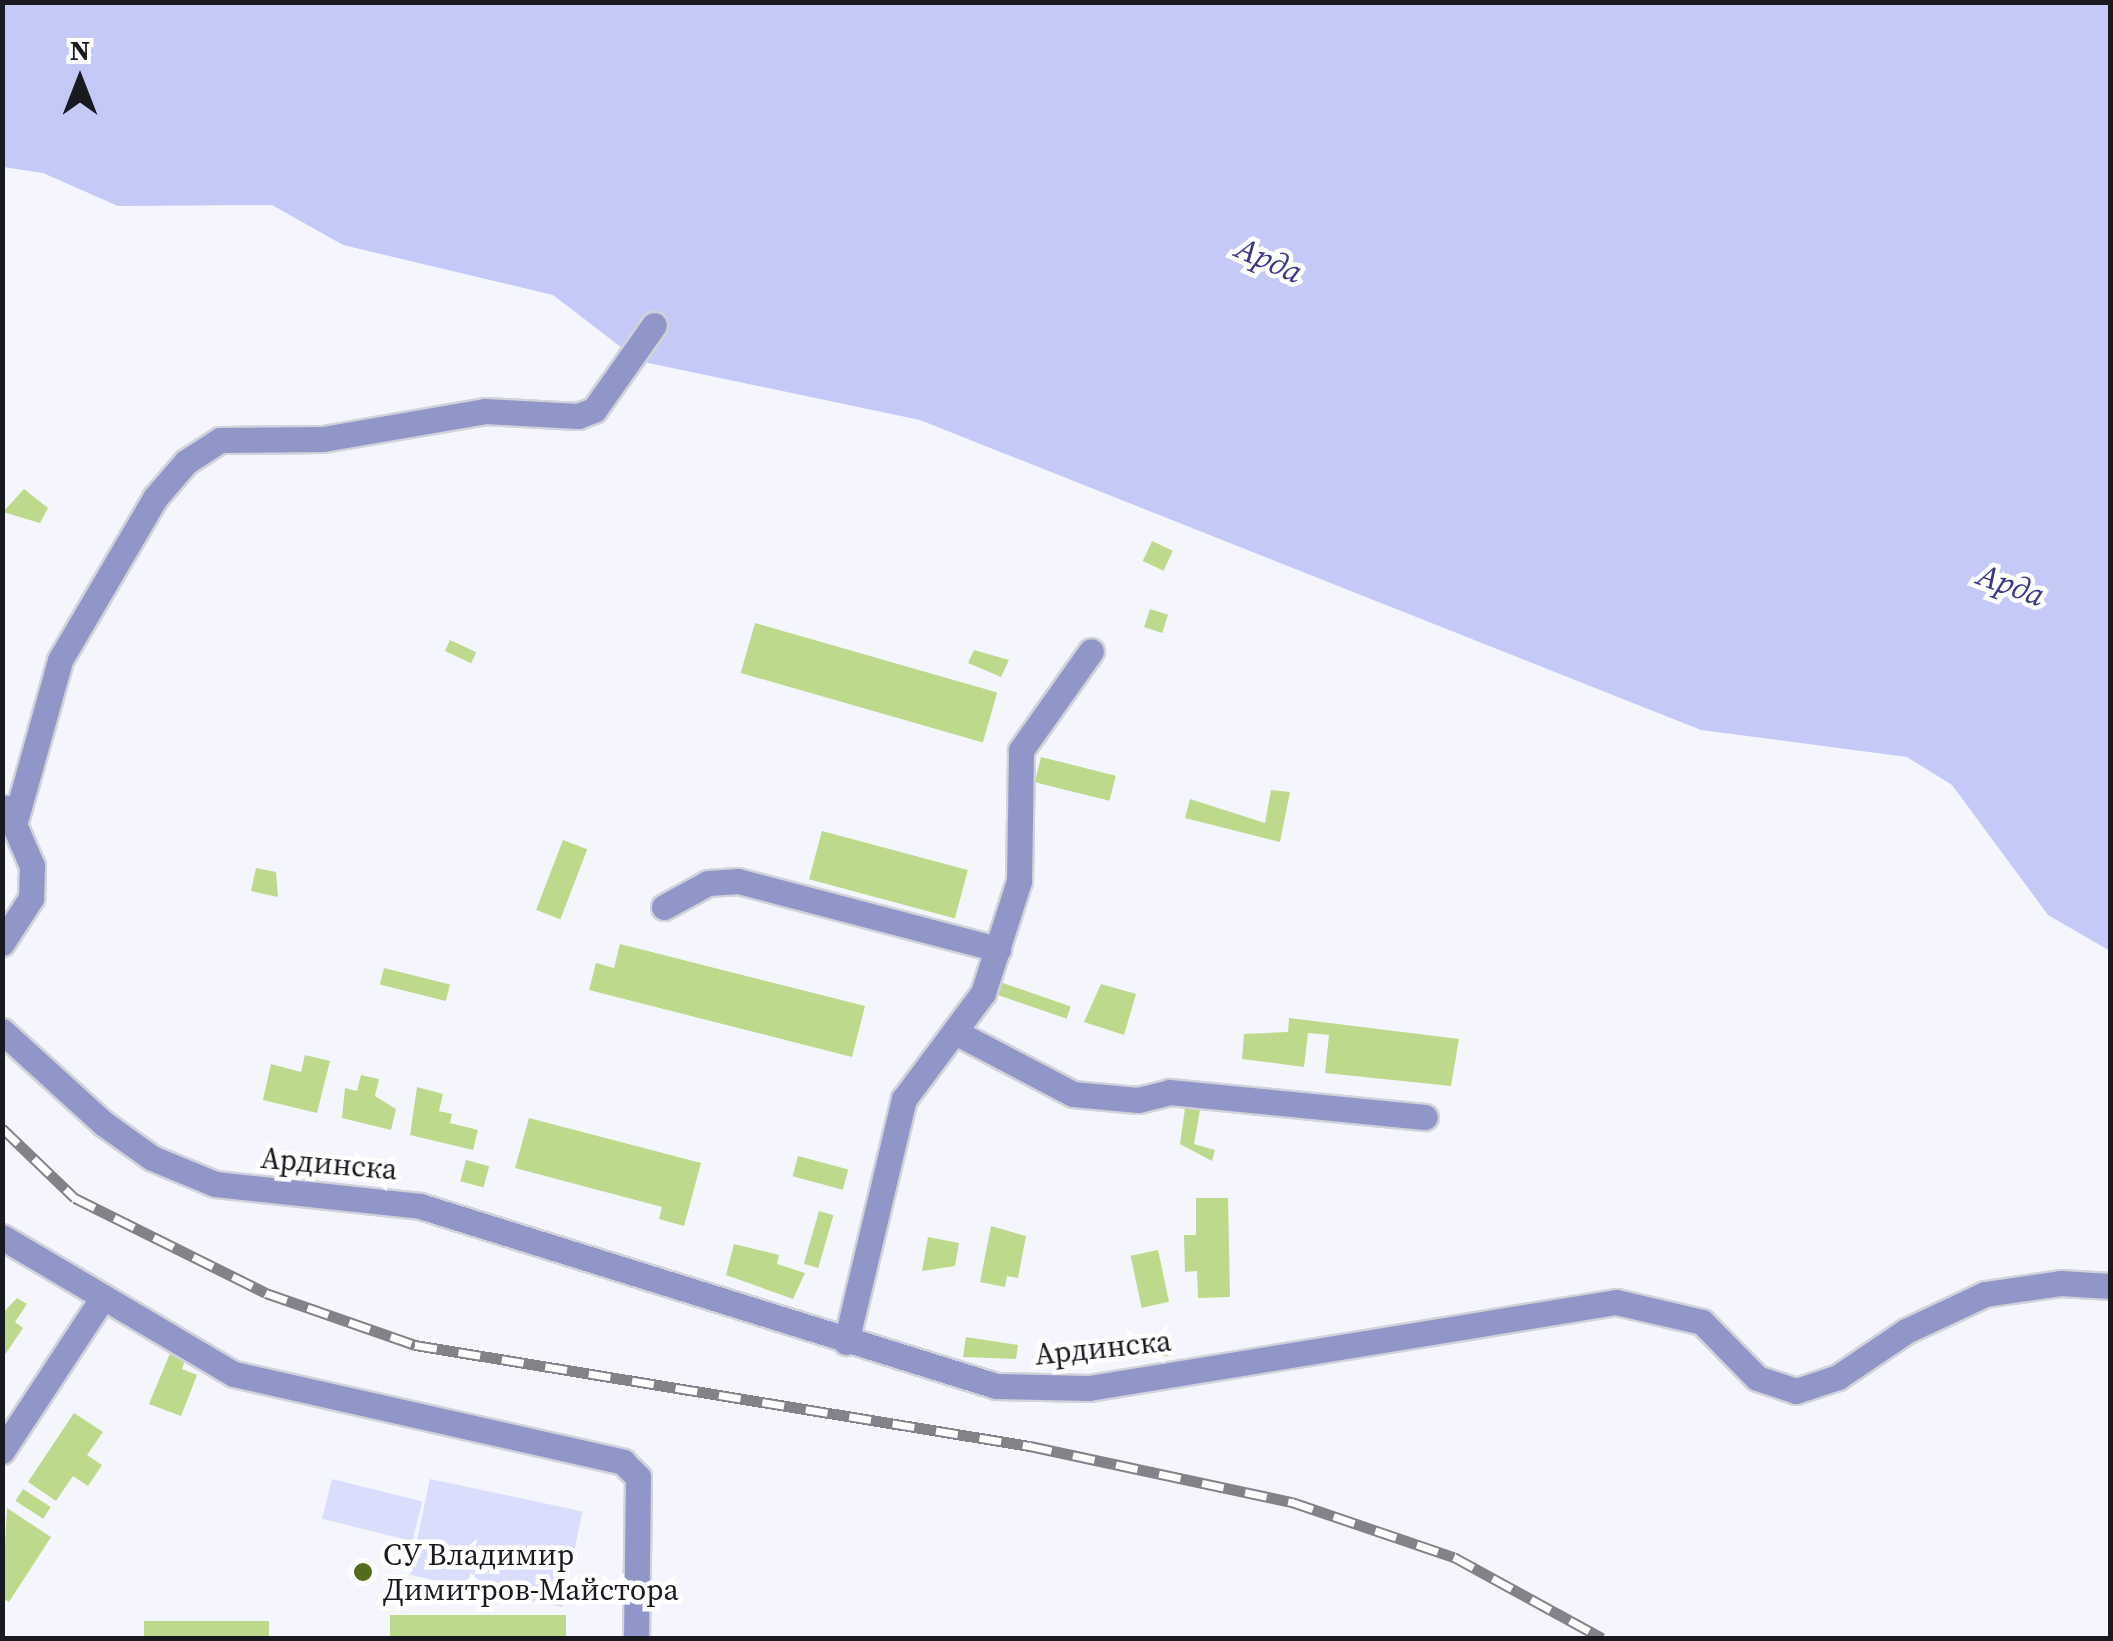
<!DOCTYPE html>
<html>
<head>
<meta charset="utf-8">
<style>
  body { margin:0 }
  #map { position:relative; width:2113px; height:1641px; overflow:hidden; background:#f5f6fd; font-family:"Source Serif 4",serif }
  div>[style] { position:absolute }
  .green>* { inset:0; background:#daddfb; transform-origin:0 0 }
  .water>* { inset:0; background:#c4c9f7 }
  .building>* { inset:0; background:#bdd98b; transform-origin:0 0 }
  .roads { filter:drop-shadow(2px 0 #d2d3da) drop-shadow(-2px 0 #d2d3da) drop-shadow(0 2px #d2d3da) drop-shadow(0 -2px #d2d3da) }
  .minor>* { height:25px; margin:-12.5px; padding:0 12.5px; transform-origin:12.5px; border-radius:12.5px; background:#9196c9 }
  .rail>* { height:11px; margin-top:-5.5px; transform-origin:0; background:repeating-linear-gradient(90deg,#fff 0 22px,#828389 0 44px); box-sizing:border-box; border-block:2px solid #828389 }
  .dots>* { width:28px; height:28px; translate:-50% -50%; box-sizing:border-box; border:5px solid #fff; border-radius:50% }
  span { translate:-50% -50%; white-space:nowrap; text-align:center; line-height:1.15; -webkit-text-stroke:9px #fff; paint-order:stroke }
  .street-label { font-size:30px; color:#191a20 }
  .poi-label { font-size:30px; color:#191a20 }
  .left { translate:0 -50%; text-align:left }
  .water-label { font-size:32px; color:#3a378b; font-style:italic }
  .frame { position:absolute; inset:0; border:5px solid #191a20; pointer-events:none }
  .north { position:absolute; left:30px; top:30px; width:100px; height:100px; -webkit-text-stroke:8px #fff; paint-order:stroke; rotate:0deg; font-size:28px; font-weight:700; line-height:40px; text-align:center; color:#191a20 }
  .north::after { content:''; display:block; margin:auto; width:35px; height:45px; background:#191a20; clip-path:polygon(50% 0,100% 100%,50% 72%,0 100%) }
</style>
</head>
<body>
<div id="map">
  <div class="green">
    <div style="left:332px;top:1479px;width:93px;height:41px;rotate:14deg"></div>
    <div style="left:430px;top:1479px;width:156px;height:98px;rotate:12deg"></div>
  </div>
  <div class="water">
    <div style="clip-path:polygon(2px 3px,2110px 3px,2110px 951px,2048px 915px,1952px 785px,1907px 757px,1701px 730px,920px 420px,639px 361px,553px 295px,343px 245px,272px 205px,118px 206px,43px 173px,3px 167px)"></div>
  </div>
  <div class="building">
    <div style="clip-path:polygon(24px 489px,48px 508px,40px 523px,3px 512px)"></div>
    <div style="left:1152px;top:541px;width:23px;height:22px;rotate:25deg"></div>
    <div style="left:1150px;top:609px;width:19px;height:19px;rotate:18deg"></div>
    <div style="left:755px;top:623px;width:252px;height:52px;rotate:16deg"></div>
    <div style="left:450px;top:640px;width:29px;height:12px;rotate:25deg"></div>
    <div style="clip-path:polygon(974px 650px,1009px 660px,1001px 677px,968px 663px)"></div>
    <div style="left:1041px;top:757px;width:77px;height:26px;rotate:14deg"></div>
    <div style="clip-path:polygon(1271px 790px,1290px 792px,1280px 842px,1185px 818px,1190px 799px,1265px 823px)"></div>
    <div style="left:822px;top:831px;width:151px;height:50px;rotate:15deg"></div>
    <div style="left:563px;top:840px;width:26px;height:75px;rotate:21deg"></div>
    <div style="clip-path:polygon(256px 868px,276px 872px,278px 897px,251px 891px)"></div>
    <div style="clip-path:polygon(620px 944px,865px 1006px,852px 1057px,589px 990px,596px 963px,614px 968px)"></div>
    <div style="left:384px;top:968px;width:68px;height:17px;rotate:14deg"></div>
    <div style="left:997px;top:981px;width:78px;height:13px;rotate:19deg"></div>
    <div style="clip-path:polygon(1101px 984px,1136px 994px,1124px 1035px,1084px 1022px)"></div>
    <div style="clip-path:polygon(1289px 1018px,1459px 1039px,1451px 1086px,1325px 1073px,1329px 1035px,1308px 1033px,1304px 1067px,1242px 1059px,1244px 1034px,1288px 1032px)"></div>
    <div style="clip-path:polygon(305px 1055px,330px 1061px,317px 1113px,263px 1100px,271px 1064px,301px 1072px)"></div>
    <div style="clip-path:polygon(361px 1075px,379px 1079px,375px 1096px,396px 1109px,391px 1130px,342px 1118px,345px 1088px,357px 1091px)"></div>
    <div style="clip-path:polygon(417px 1087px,443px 1094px,439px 1111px,452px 1114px,450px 1123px,478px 1130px,473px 1150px,410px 1135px)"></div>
    <div style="clip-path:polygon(1186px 1101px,1201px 1104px,1194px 1144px,1215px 1150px,1212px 1161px,1180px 1144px)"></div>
    <div style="clip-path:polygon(529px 1118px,701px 1163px,684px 1226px,659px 1219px,662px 1207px,515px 1168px)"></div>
    <div style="left:798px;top:1156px;width:52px;height:21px;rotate:15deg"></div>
    <div style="left:466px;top:1160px;width:24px;height:22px;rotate:15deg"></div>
    <div style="clip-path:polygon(1196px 1198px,1228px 1198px,1230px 1297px,1198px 1298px,1197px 1271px,1185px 1272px,1184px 1235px,1196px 1235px)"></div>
    <div style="left:819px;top:1211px;width:15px;height:55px;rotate:16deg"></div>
    <div style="clip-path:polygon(991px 1226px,1026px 1236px,1018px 1278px,1007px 1276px,1005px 1287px,980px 1282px)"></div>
    <div style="clip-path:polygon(928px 1237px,959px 1243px,955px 1266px,922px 1271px)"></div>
    <div style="clip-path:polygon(734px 1244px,779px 1255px,777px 1264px,805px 1273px,793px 1299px,726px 1275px)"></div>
    <div style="left:1158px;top:1250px;width:53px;height:28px;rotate:78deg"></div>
    <div style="clip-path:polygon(17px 1298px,27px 1304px,15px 1322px,23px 1328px,2px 1359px,2px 1314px)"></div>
    <div style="left:1168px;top:1333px;width:23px;height:13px;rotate:88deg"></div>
    <div style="clip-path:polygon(966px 1337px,1018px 1345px,1016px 1359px,963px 1357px)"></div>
    <div style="clip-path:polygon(171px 1351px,186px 1357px,182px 1369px,197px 1375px,181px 1416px,149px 1404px)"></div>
    <div style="clip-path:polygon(74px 1413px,103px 1432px,87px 1455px,102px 1465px,88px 1486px,73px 1476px,56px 1501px,28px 1482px)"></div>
    <div style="left:23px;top:1489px;width:33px;height:14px;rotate:33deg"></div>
    <div style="clip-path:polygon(7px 1508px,51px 1537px,9px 1602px,2px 1598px)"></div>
    <div style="left:566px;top:1615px;width:23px;height:176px;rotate:90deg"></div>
    <div style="left:269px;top:1621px;width:17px;height:125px;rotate:90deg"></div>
  </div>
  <div class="roads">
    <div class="minor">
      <div style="left:16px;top:818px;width:164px;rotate:-74.4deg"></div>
      <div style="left:60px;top:660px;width:188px;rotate:-59.6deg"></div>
      <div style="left:155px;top:498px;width:48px;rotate:-49.3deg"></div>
      <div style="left:186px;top:462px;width:40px;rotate:-32.9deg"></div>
      <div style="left:220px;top:440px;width:103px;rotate:-0.6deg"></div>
      <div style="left:323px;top:439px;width:164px;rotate:-9.8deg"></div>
      <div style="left:485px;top:411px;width:93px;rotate:3.1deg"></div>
      <div style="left:578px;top:416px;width:17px;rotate:-21deg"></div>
      <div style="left:594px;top:410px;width:104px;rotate:-54.8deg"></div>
      <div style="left:664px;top:907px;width:50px;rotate:-28.6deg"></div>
      <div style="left:708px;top:883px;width:30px;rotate:-4deg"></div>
      <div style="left:738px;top:881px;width:269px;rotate:14.7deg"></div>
      <div style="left:2px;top:943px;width:54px;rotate:-57.2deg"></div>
      <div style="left:31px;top:898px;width:32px;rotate:-88deg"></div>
      <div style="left:32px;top:866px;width:63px;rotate:-113.3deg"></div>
      <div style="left:2px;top:1031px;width:137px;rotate:42.3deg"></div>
      <div style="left:103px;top:1123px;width:60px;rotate:35.5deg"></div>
      <div style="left:152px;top:1158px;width:68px;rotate:22.4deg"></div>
      <div style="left:215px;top:1184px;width:206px;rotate:6.1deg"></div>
      <div style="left:420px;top:1206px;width:603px;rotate:17.35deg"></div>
      <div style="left:996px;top:1386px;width:93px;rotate:1.2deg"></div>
      <div style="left:1089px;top:1388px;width:534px;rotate:-9.27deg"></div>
      <div style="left:1616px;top:1302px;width:88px;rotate:13.1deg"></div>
      <div style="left:1702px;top:1322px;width:78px;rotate:45.5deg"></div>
      <div style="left:1757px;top:1378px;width:41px;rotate:18.4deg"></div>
      <div style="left:1796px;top:1391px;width:44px;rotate:-18.4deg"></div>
      <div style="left:1838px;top:1377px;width:82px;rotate:-34.1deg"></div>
      <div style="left:1906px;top:1331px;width:87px;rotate:-25.1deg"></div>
      <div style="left:1985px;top:1294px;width:76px;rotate:-8.3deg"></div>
      <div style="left:2060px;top:1283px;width:50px;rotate:3.4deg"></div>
      <div style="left:955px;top:1032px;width:133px;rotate:27.7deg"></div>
      <div style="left:1073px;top:1094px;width:65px;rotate:5.3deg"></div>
      <div style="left:1138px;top:1100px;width:32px;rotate:-14deg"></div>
      <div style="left:1169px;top:1092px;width:257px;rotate:5.6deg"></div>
      <div style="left:2px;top:1237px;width:269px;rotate:30.6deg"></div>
      <div style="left:234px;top:1374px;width:399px;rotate:12.7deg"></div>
      <div style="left:623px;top:1462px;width:21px;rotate:45deg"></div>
      <div style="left:638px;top:1477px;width:161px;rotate:90.7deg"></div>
      <div style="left:846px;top:1342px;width:250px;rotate:-76.6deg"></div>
      <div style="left:904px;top:1099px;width:132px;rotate:-53.3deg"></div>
      <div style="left:983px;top:993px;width:118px;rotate:-72.2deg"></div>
      <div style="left:1019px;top:881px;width:131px;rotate:-89.1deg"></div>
      <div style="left:1021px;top:750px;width:121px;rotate:-54.7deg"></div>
      <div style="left:2px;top:1451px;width:184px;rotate:-56.7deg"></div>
    </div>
  </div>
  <div class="rail">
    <div style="left:2px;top:1128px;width:101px;rotate:43.8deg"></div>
    <div style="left:75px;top:1198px;width:213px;rotate:26.4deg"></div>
    <div style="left:266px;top:1293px;width:158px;rotate:19.2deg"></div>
    <div style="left:415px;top:1345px;width:623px;rotate:9.33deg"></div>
    <div style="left:1030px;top:1446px;width:268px;rotate:12.1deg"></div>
    <div style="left:1292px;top:1502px;width:171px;rotate:18.8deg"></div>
    <div style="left:1454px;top:1557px;width:169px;rotate:28.7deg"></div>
  </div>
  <div class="dots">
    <div style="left:363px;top:1572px;background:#546b1b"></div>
  </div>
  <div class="street-label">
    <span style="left:329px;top:1164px;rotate:5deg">Ардинска</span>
    <span style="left:1103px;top:1348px;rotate:-6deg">Ардинска</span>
  </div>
  <div class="poi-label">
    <span class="left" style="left:383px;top:1572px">СУ Владимир<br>Димитров-Майстора</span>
  </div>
  <div class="water-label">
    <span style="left:1269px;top:260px;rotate:24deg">Арда</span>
    <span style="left:2011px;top:585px;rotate:20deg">Арда</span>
  </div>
  <div class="frame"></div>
  <div class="north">N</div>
</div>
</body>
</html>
